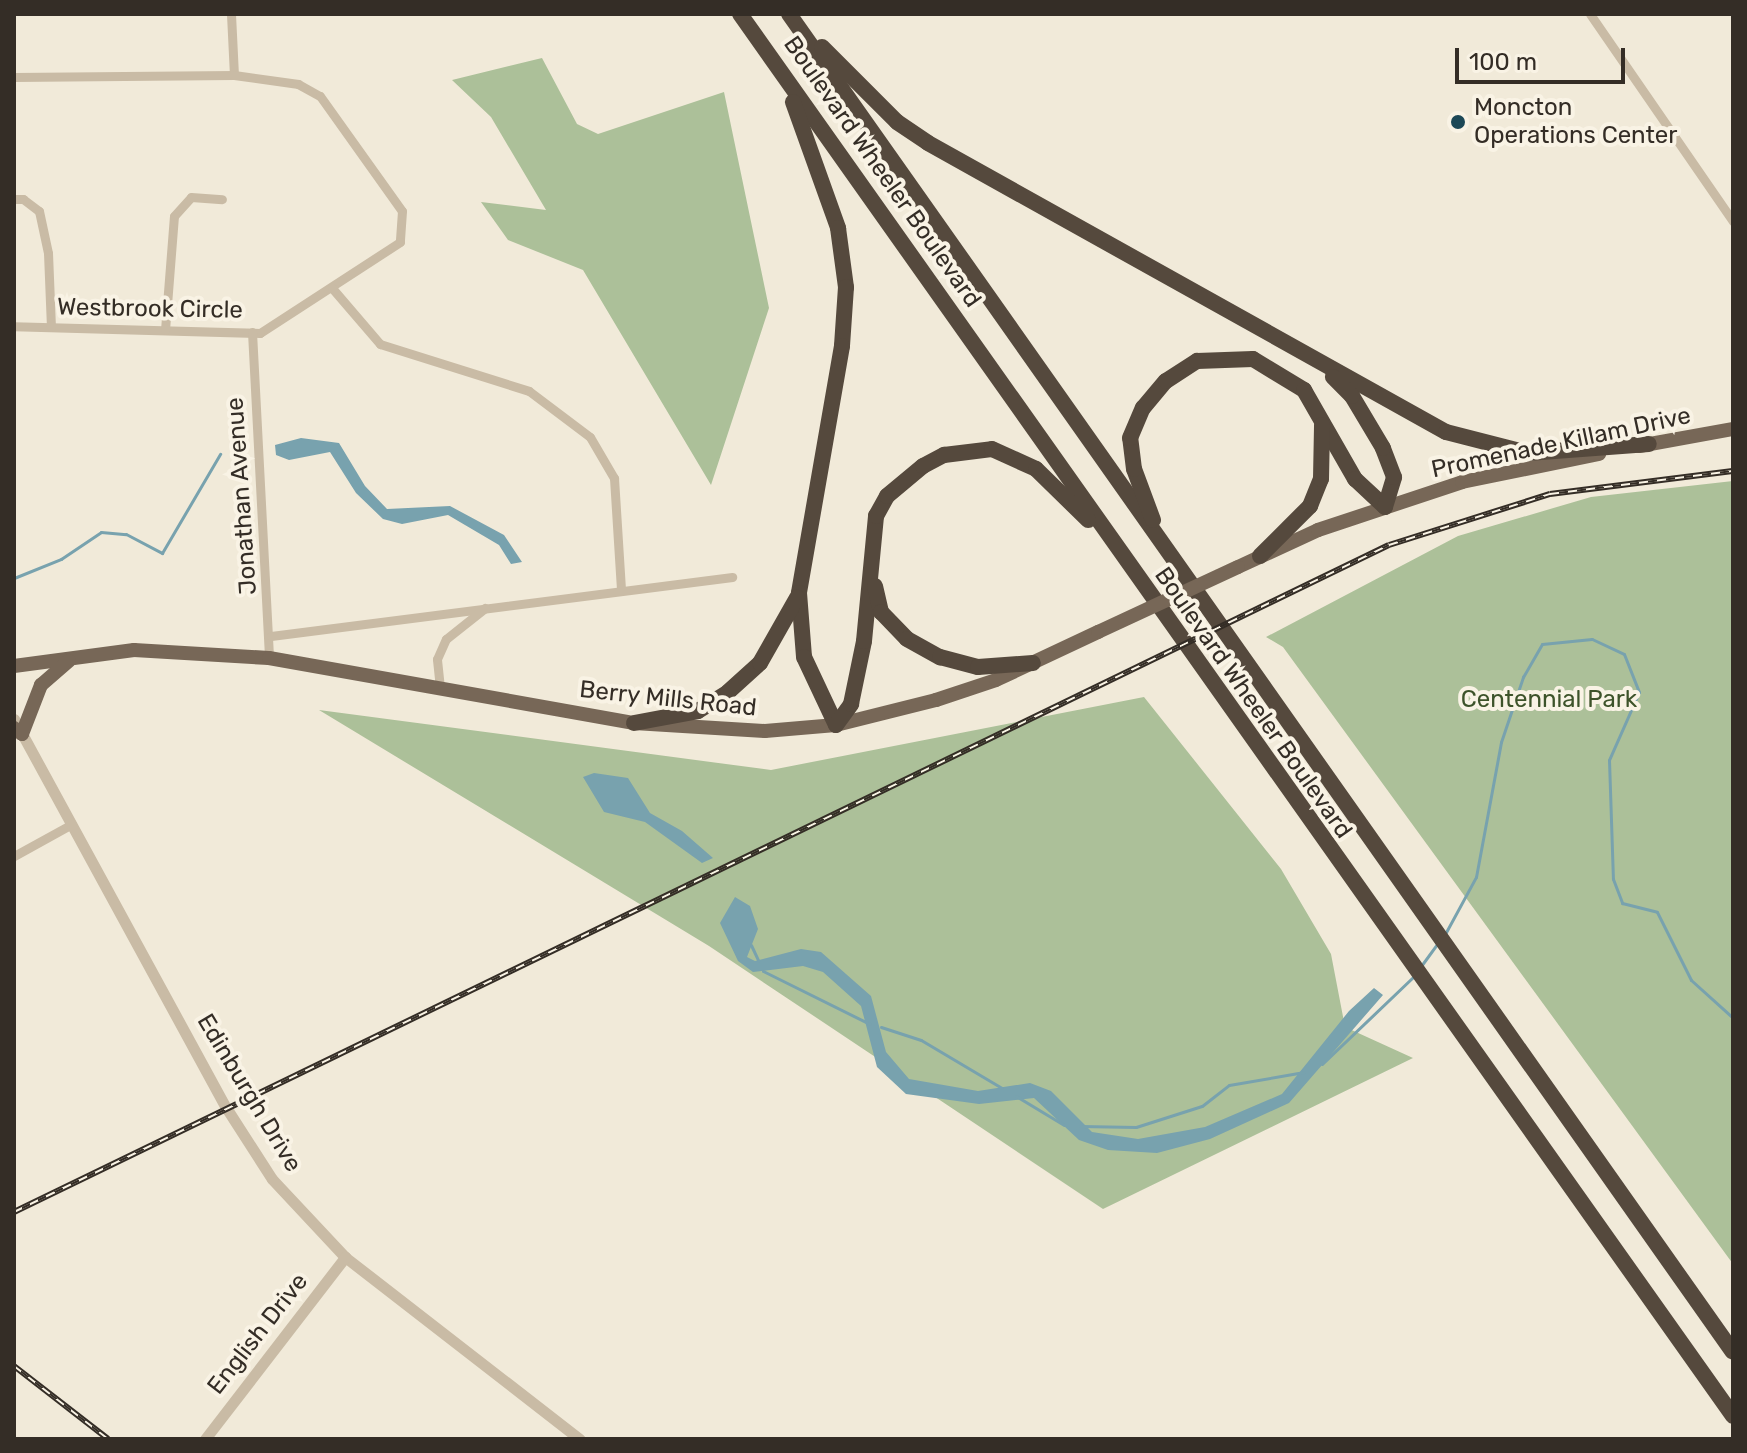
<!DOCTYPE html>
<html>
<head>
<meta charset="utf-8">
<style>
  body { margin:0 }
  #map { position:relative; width:1747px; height:1453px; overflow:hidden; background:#f1ead9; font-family:Rubik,sans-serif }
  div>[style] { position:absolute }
  .green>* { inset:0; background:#acc099 }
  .water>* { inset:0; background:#78a2ae }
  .stream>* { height:3px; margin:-1.5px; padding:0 1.5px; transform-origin:1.5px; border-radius:1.5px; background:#78a2ae }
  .minor>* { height:9px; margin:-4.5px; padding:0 4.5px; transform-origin:4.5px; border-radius:4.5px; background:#c9bba5 }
  .tertiary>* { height:11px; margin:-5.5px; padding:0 5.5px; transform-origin:5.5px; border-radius:5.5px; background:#c9bba5 }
  .primary>* { height:14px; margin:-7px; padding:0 7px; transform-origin:7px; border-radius:7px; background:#776757 }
  .motorway>* { height:16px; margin:-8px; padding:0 8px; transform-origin:8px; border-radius:8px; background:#55493d }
  .rail>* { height:6px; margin-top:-3px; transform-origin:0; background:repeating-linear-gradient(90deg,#f9f3e5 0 9px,#342d26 0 18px); box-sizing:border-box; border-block:2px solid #342d26 }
  .primary-bridge>* { height:14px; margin:-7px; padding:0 7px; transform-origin:7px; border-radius:7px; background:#776757 }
  .dots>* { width:22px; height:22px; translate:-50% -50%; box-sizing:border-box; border:4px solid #f9f3e5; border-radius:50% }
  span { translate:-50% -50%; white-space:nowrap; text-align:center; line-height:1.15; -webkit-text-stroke:8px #f9f3e5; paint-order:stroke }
  .poi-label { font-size:24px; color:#342d26 }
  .left { translate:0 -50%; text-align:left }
  .street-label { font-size:24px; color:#342d26 }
  .park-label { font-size:24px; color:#3d532a }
  .frame { position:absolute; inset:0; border:16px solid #342d26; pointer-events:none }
  .scale { position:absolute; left:1455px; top:48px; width:170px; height:36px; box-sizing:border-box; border:4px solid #342d26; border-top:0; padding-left:10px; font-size:24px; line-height:28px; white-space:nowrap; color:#342d26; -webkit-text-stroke:6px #f9f3e5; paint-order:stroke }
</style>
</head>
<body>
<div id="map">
  <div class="green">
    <div style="clip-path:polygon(542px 58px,577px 124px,598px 134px,724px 92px,769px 308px,711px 485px,583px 270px,508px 240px,481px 202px,546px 210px,491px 117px,452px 80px)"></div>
    <div style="clip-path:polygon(1733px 481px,1733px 1264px,1283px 647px,1266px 637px,1458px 536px,1591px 497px)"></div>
    <div style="clip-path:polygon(1144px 697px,1281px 869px,1331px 954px,1345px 1027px,1413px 1058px,1103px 1209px,709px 946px,319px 710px,771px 770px)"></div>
  </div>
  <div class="water">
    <div style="clip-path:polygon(301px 438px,339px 443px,365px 486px,387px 509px,450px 506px,504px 535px,522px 562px,511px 564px,499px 545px,448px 515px,402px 524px,383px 519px,356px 493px,330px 452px,289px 460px,276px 455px,275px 445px)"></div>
    <div style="clip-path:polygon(594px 773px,628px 778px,650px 813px,682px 831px,713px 858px,702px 863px,645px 822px,604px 812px,583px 777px)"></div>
    <div style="clip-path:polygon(735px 897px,750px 906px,758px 929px,747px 957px,755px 961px,801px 949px,821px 952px,871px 996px,886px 1052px,909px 1079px,978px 1091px,1030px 1083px,1051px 1091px,1092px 1132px,1138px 1139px,1205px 1127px,1282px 1094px,1349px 1011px,1374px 988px,1383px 995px,1289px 1103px,1210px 1139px,1157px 1153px,1108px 1150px,1079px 1140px,1034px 1098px,979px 1104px,906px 1094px,877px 1067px,861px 1006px,823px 972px,803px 966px,753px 972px,738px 961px,720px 923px)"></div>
  </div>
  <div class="stream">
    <div style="left:14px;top:578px;width:51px;rotate:-22deg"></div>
    <div style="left:61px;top:559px;width:48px;rotate:-34deg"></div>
    <div style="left:101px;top:532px;width:25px;rotate:5deg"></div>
    <div style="left:126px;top:534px;width:41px;rotate:27.8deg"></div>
    <div style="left:162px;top:553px;width:115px;rotate:-59.6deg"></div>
    <div style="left:1445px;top:934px;width:65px;rotate:-61.5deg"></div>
    <div style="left:1476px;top:877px;width:137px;rotate:-79.5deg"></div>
    <div style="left:1501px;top:742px;width:69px;rotate:-71.3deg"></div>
    <div style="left:1523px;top:677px;width:38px;rotate:-60deg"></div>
    <div style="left:1542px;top:644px;width:50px;rotate:-5.7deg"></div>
    <div style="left:1592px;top:639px;width:35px;rotate:25deg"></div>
    <div style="left:1624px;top:654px;width:41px;rotate:68.5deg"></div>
    <div style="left:1639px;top:692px;width:74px;rotate:113.8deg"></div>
    <div style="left:1609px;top:760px;width:119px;rotate:88.1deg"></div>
    <div style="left:1613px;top:879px;width:26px;rotate:69deg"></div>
    <div style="left:1622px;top:903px;width:36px;rotate:14deg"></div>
    <div style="left:1657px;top:912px;width:76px;rotate:63.4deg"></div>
    <div style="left:1691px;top:980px;width:57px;rotate:42.1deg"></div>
    <div style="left:751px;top:945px;width:17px;rotate:65deg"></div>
    <div style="left:1421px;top:966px;width:29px;rotate:-54deg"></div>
    <div style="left:763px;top:971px;width:119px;rotate:26.4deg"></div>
    <div style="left:881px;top:1027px;width:42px;rotate:18deg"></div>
    <div style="left:921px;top:1040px;width:94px;rotate:30.7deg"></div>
    <div style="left:1322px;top:1064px;width:127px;rotate:-43.7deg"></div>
    <div style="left:1016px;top:1096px;width:56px;rotate:31.1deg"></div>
    <div style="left:1080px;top:1126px;width:56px;rotate:1deg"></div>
    <div style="left:1136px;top:1127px;width:69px;rotate:-17.7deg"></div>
    <div style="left:1202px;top:1106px;width:34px;rotate:-38deg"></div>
    <div style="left:1229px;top:1085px;width:76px;rotate:-9.8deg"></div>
  </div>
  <div class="minor">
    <div style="left:231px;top:14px;width:61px;rotate:87.2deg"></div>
    <div style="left:1590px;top:14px;width:252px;rotate:55.4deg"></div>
    <div style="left:14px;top:77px;width:220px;rotate:-0.5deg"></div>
    <div style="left:234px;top:75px;width:65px;rotate:8deg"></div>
    <div style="left:298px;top:84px;width:25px;rotate:29deg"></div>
    <div style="left:320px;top:96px;width:141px;rotate:54.5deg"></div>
    <div style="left:402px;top:211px;width:31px;rotate:94deg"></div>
    <div style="left:400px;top:242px;width:167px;rotate:147deg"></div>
    <div style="left:260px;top:333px;width:246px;rotate:-178.4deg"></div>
    <div style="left:14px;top:199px;width:9px"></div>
    <div style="left:23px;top:199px;width:20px;rotate:37deg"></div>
    <div style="left:39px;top:211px;width:43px;rotate:77.9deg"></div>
    <div style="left:48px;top:253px;width:74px;rotate:87.7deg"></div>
    <div style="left:332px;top:288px;width:74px;rotate:49.4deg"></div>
    <div style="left:380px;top:344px;width:156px;rotate:17.5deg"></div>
    <div style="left:529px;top:391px;width:76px;rotate:37deg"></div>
    <div style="left:590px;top:437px;width:48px;rotate:59.7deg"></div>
    <div style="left:614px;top:478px;width:112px;rotate:86.4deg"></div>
    <div style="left:165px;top:330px;width:114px;rotate:-85.5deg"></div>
    <div style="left:174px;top:216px;width:25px;rotate:-48deg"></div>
    <div style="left:191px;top:197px;width:31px;rotate:4deg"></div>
    <div style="left:252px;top:332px;width:326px;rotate:87deg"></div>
    <div style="left:271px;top:636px;width:465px;rotate:-7.3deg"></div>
    <div style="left:440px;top:688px;width:29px;rotate:-96deg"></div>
    <div style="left:437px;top:659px;width:22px;rotate:-66deg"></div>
    <div style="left:446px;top:639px;width:50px;rotate:-38.5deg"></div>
    <div style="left:14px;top:856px;width:66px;rotate:-28.9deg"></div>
  </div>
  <div class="tertiary">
    <div style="left:14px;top:719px;width:444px;rotate:61.4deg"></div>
    <div style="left:227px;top:1109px;width:83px;rotate:57.3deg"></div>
    <div style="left:272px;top:1179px;width:107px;rotate:46.9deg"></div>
    <div style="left:345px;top:1257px;width:297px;rotate:37.8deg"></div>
    <div style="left:205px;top:1439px;width:230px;rotate:-52.4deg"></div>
  </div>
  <div class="primary">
    <div style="left:1639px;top:446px;width:96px;rotate:-10.3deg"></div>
    <div style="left:1238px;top:567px;width:88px;rotate:-24.8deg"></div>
    <div style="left:1318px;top:530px;width:152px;rotate:-18.4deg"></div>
    <div style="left:1462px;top:482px;width:140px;rotate:-11.6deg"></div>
    <div style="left:14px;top:666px;width:121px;rotate:-7.6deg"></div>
    <div style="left:134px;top:650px;width:135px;rotate:3.4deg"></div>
    <div style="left:269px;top:658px;width:371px;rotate:10.1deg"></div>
    <div style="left:634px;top:723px;width:131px;rotate:3.5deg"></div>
    <div style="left:765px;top:731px;width:71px;rotate:-4.8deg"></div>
    <div style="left:836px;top:725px;width:103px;rotate:-14deg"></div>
    <div style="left:936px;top:700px;width:63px;rotate:-18.4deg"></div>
    <div style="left:996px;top:680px;width:113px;rotate:-25.2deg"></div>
    <div style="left:14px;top:728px;width:10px;rotate:37deg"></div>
    <div style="left:22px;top:734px;width:53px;rotate:-68.8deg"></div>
    <div style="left:41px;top:685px;width:37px;rotate:-41deg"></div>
  </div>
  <div class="motorway">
    <div style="left:740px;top:14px;width:1718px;rotate:54.69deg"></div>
    <div style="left:789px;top:14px;width:1637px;rotate:54.8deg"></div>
    <div style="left:822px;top:47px;width:106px;rotate:45deg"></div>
    <div style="left:897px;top:122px;width:37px;rotate:34deg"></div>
    <div style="left:928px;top:143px;width:593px;rotate:29.16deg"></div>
    <div style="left:1446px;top:432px;width:85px;rotate:14.4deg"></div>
    <div style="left:1528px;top:453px;width:121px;rotate:-4.3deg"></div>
    <div style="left:793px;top:102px;width:134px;rotate:70.3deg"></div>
    <div style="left:838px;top:228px;width:60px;rotate:82.3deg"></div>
    <div style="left:846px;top:287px;width:59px;rotate:93.9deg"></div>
    <div style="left:842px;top:346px;width:251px;rotate:99.9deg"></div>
    <div style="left:799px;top:593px;width:64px;rotate:85.5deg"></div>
    <div style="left:804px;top:657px;width:75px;rotate:64.8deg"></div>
    <div style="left:836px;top:725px;width:26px;rotate:-54deg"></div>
    <div style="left:851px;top:704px;width:64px;rotate:-78.3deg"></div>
    <div style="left:864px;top:641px;width:126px;rotate:-84.5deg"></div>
    <div style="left:876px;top:516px;width:23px;rotate:-61deg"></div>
    <div style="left:887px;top:496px;width:47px;rotate:-39.8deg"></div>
    <div style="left:923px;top:466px;width:24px;rotate:-28deg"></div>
    <div style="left:944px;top:455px;width:48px;rotate:-7.1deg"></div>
    <div style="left:992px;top:449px;width:48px;rotate:24.4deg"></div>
    <div style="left:1036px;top:469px;width:73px;rotate:44.4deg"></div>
    <div style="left:1153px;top:520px;width:54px;rotate:-110.4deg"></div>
    <div style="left:1134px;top:469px;width:31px;rotate:-97deg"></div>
    <div style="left:1130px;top:438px;width:33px;rotate:-67deg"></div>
    <div style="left:1143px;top:408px;width:35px;rotate:-50deg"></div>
    <div style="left:1166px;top:381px;width:37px;rotate:-33deg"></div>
    <div style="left:1197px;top:361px;width:56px;rotate:-2deg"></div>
    <div style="left:1253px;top:359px;width:60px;rotate:31.3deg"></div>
    <div style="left:1304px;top:390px;width:103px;rotate:60.2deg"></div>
    <div style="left:1355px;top:479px;width:41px;rotate:43deg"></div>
    <div style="left:1385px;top:507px;width:31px;rotate:-73deg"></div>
    <div style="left:1394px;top:477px;width:31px;rotate:-111deg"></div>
    <div style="left:1383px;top:448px;width:61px;rotate:-120.8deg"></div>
    <div style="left:1352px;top:396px;width:27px;rotate:-135deg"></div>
    <div style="left:1260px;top:556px;width:71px;rotate:-45deg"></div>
    <div style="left:1310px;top:506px;width:29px;rotate:-68deg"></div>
    <div style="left:1321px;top:479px;width:54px;rotate:-88.9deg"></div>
    <div style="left:875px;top:586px;width:27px;rotate:77deg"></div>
    <div style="left:881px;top:612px;width:37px;rotate:46deg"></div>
    <div style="left:907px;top:639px;width:38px;rotate:29deg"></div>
    <div style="left:940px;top:657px;width:39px;rotate:15deg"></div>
    <div style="left:978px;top:667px;width:55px;rotate:-4.2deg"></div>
    <div style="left:634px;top:723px;width:65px;rotate:-10.6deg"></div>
    <div style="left:698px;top:711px;width:36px;rotate:-32deg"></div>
    <div style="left:728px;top:692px;width:43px;rotate:-42.2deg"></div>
    <div style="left:760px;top:663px;width:75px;rotate:-60.4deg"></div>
  </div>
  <div class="rail">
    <div style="left:14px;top:1212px;width:1528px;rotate:-25.88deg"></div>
    <div style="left:1389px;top:545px;width:169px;rotate:-17.6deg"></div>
    <div style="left:1550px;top:494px;width:184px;rotate:-7.2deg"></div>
    <div style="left:14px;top:1366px;width:119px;rotate:37.8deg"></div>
  </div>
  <div class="primary-bridge">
    <div style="left:1098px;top:632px;width:154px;rotate:-24.9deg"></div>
  </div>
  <div class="dots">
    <div style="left:1458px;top:122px;background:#1c4856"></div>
  </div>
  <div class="poi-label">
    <span class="left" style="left:1474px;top:122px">Moncton<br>Operations Center</span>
  </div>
  <div class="street-label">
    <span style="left:882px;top:172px;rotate:55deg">Boulevard Wheeler Boulevard</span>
    <span style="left:150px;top:309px;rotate:1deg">Westbrook Circle</span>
    <span style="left:1561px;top:443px;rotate:-12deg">Promenade Killam Drive</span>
    <span style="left:242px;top:496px;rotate:-94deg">Jonathan Avenue</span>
    <span style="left:668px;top:699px;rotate:6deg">Berry Mills Road</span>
    <span style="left:1253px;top:703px;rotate:55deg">Boulevard Wheeler Boulevard</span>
    <span style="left:249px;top:1093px;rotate:59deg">Edinburgh Drive</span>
    <span style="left:258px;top:1334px;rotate:-52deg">English Drive</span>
  </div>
  <div class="park-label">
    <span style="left:1549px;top:700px">Centennial Park</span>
  </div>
  <div class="frame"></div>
  <div class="scale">100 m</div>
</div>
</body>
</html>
